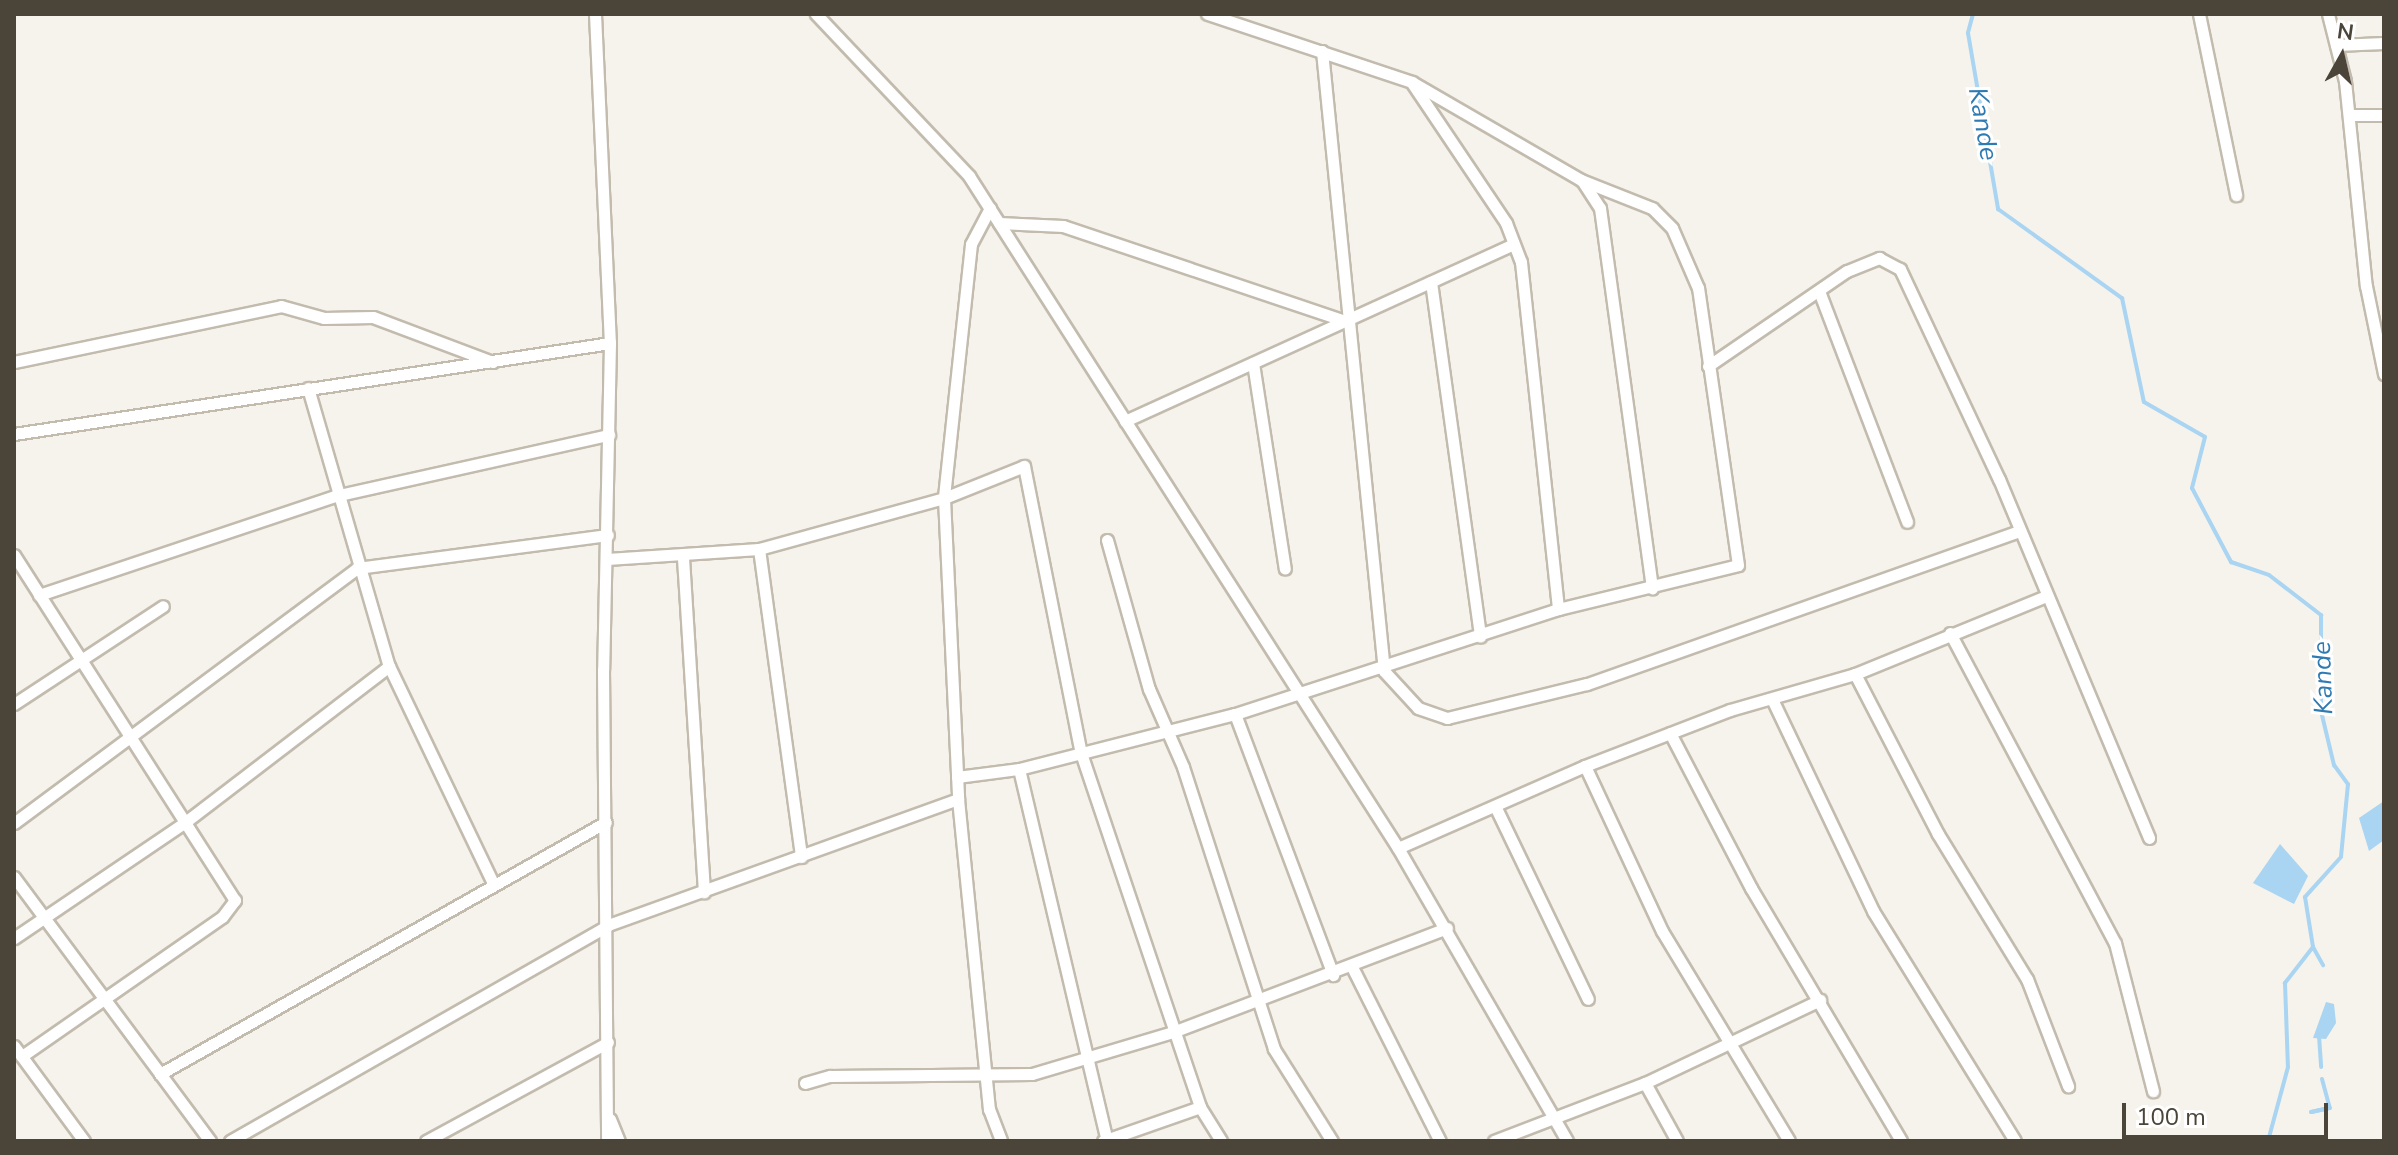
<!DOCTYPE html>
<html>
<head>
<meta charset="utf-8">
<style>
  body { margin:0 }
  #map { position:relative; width:2398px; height:1155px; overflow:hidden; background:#f6f3ec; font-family:"Nunito Sans",sans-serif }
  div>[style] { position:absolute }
  .water>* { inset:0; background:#a9d4f2 }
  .stream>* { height:4px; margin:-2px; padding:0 2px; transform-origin:2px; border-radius:2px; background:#a9d4f2 }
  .roads { filter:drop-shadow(2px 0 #c2bbae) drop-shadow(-2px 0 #c2bbae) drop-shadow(0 2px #c2bbae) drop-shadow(0 -2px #c2bbae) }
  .street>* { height:11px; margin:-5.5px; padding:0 5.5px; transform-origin:5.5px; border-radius:5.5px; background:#fff }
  span { translate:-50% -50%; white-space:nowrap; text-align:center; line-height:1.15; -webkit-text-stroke:6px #fff; paint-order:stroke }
  .water-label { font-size:26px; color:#2e7ab2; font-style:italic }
  .frame { position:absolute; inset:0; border:16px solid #4b4439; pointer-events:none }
  .north { position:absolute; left:2302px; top:16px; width:80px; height:80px; -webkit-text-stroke:6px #fff; paint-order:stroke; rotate:8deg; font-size:22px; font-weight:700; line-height:32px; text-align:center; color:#4b4439 }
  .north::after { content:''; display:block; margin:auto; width:28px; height:36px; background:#4b4439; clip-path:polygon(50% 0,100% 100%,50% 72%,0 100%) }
  .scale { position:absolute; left:2122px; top:1103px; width:206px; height:36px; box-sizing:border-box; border:4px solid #4b4439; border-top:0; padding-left:10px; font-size:24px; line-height:28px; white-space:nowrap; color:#4b4439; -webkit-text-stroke:6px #fff; paint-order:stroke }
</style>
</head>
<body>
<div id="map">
  <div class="water">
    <div style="clip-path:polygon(2384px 801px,2384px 840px,2369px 851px,2359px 818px)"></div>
    <div style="clip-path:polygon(2280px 844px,2308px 876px,2294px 904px,2253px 883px)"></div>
    <div style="clip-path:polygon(2326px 1002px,2334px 1004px,2336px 1023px,2326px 1039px,2313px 1038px)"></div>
  </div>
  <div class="stream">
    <div style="left:1973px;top:14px;width:20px;rotate:105deg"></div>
    <div style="left:1968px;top:33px;width:179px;rotate:80.3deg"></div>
    <div style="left:1998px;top:209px;width:153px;rotate:35.7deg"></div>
    <div style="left:2122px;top:298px;width:106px;rotate:78.1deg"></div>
    <div style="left:2144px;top:402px;width:70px;rotate:29.8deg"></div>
    <div style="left:2205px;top:437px;width:53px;rotate:104.3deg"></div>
    <div style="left:2192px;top:488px;width:84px;rotate:62.2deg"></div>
    <div style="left:2231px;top:562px;width:40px;rotate:18.9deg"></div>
    <div style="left:2269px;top:575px;width:66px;rotate:37.6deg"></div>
    <div style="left:2321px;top:615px;width:96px;rotate:90deg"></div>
    <div style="left:2321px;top:711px;width:56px;rotate:76.5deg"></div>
    <div style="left:2334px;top:765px;width:24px;rotate:54deg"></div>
    <div style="left:2348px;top:784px;width:73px;rotate:95.5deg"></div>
    <div style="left:2341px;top:857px;width:54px;rotate:132deg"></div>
    <div style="left:2305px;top:897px;width:51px;rotate:80.9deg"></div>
    <div style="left:2313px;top:947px;width:46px;rotate:127.9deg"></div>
    <div style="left:2285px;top:983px;width:84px;rotate:88deg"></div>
    <div style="left:2288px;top:1067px;width:77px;rotate:105.1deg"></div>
    <div style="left:2313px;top:947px;width:21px;rotate:61deg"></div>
    <div style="left:2319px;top:1036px;width:31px;rotate:86deg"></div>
    <div style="left:2322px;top:1079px;width:30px;rotate:75deg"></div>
    <div style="left:2330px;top:1108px;width:19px;rotate:168deg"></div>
    <div style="left:2311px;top:1112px;width:18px;rotate:-13deg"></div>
  </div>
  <div class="roads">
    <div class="street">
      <div style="left:595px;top:14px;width:329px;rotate:87.4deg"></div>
      <div style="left:610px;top:343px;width:327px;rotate:91.2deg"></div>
      <div style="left:603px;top:670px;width:471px;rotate:89.5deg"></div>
      <div style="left:816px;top:14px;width:223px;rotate:46.6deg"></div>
      <div style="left:969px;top:176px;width:797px;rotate:57.45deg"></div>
      <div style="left:1398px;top:848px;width:338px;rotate:60deg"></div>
      <div style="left:2199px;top:14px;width:185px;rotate:78.4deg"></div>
      <div style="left:2328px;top:14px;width:69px;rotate:75.8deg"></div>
      <div style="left:2345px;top:81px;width:206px;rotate:84.2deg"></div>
      <div style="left:2366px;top:286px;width:90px;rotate:78.4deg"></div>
      <div style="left:2336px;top:45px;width:48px;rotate:-2.4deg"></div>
      <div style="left:1322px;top:51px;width:623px;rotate:84.29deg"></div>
      <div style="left:1384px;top:671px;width:50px;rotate:47.4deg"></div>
      <div style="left:1418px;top:708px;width:31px;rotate:19deg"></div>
      <div style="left:1447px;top:718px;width:144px;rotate:-13.7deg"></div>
      <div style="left:1587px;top:684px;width:456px;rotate:-19.5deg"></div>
      <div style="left:1412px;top:83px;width:169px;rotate:56.1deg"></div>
      <div style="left:1506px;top:223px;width:42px;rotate:69deg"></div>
      <div style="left:1521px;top:262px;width:349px;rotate:83.9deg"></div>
      <div style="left:2349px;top:115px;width:35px"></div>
      <div style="left:1583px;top:182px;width:31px;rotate:57deg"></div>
      <div style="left:1600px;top:208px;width:384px;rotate:82.2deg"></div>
      <div style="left:990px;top:208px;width:41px;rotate:117.8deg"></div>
      <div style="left:971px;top:244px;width:255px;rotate:96.1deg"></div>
      <div style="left:944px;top:498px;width:301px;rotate:87.3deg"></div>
      <div style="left:958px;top:799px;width:312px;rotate:84.3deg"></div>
      <div style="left:989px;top:1109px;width:34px;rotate:69deg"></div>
      <div style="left:999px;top:223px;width:64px;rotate:2.7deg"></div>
      <div style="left:1063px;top:226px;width:299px;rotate:18.6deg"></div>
      <div style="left:1431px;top:282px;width:358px;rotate:82.1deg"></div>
      <div style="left:1819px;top:291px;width:247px;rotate:69.1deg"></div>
      <div style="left:14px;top:362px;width:273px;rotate:-11.8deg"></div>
      <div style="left:281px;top:306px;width:45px;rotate:15.6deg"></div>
      <div style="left:324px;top:318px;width:49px;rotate:-1.2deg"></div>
      <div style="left:373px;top:317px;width:128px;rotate:20.6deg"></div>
      <div style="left:1253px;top:363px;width:208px;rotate:81.2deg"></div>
      <div style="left:1708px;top:366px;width:168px;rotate:-34.4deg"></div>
      <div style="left:1847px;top:271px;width:35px;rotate:-22deg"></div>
      <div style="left:1879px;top:258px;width:24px;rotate:28deg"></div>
      <div style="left:1900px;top:269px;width:232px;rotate:64.8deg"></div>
      <div style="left:1999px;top:479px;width:389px;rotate:67.3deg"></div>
      <div style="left:308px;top:388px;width:290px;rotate:73.8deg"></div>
      <div style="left:389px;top:666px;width:238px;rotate:64.4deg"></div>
      <div style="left:1125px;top:421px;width:427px;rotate:-24.5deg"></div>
      <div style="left:14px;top:434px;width:603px;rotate:-8.68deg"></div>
      <div style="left:1107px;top:540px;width:155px;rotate:74.3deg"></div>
      <div style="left:1149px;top:689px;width:85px;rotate:66.4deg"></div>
      <div style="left:1183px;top:767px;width:296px;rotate:72.1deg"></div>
      <div style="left:1274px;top:1049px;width:109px;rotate:57.8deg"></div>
      <div style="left:759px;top:549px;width:311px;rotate:82.2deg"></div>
      <div style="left:14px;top:555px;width:410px;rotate:57.4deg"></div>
      <div style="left:235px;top:900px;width:21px;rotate:127deg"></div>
      <div style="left:222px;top:917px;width:244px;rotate:145.2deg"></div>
      <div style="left:683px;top:558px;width:335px;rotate:86.4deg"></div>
      <div style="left:607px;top:559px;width:152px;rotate:-3.8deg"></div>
      <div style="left:759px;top:549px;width:192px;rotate:-15.4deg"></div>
      <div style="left:944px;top:498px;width:86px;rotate:-21.8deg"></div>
      <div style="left:1024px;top:466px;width:293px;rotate:78.8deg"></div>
      <div style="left:1081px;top:753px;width:373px;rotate:71.4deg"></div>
      <div style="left:1200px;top:1107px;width:40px;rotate:58deg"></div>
      <div style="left:39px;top:595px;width:312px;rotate:-18.5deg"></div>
      <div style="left:335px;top:496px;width:281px;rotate:-12.6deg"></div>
      <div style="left:1950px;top:633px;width:351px;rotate:62deg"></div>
      <div style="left:2115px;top:943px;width:153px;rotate:75.6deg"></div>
      <div style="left:1855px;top:674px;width:180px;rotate:62.6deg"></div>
      <div style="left:1938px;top:834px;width:170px;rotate:58.5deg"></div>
      <div style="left:2027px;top:979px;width:115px;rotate:69deg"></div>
      <div style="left:1772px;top:699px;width:235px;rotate:64.5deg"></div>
      <div style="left:1873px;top:911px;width:270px;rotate:58.3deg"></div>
      <div style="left:14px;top:704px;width:178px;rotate:-33.3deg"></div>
      <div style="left:1235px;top:714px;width:279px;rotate:69.4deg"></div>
      <div style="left:1670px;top:733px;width:175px;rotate:62.4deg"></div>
      <div style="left:1751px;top:888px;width:294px;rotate:59.3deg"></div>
      <div style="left:1585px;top:766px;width:182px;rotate:65deg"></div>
      <div style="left:1662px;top:931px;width:245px;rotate:58.8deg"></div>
      <div style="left:1019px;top:769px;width:382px;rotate:76.7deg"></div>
      <div style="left:957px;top:777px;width:63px;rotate:-7.4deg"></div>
      <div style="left:1019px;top:769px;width:223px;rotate:-14.3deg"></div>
      <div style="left:1235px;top:714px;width:340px;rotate:-18deg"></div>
      <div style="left:1558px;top:609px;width:185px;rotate:-13.7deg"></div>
      <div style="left:1738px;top:565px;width:280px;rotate:-98.2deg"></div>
      <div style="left:1698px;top:288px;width:65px;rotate:-113.4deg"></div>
      <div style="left:1672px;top:228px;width:28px;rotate:-135deg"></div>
      <div style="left:1652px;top:208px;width:76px;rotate:-158.5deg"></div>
      <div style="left:1581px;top:180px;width:195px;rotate:-149.9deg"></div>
      <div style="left:1412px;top:82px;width:216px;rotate:-161.6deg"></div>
      <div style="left:1495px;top:806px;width:214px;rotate:64.3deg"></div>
      <div style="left:14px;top:823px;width:427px;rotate:-36.6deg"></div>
      <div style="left:357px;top:568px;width:253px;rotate:-7.5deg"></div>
      <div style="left:1398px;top:848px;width:204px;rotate:-23.7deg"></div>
      <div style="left:1585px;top:766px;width:155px;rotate:-21.1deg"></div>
      <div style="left:1730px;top:710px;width:130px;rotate:-16.1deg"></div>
      <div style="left:1855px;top:674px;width:206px;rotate:-22.2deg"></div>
      <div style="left:14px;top:877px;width:329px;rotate:53.4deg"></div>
      <div style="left:14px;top:938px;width:205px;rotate:-34.1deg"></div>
      <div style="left:184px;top:823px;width:258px;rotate:-37.4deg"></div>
      <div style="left:1353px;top:969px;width:193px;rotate:63.2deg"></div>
      <div style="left:14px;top:1046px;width:118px;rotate:53.6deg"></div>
      <div style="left:160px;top:1074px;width:512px;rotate:-29.47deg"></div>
      <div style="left:805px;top:1083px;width:26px;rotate:-16deg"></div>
      <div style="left:830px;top:1076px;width:202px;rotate:-0.6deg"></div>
      <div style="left:1032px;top:1074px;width:147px;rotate:-16.6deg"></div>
      <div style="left:1173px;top:1032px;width:293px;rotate:-20.8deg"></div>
      <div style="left:1645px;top:1083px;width:66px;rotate:61.1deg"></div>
      <div style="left:610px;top:1119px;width:24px;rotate:68deg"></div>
      <div style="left:230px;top:1141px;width:435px;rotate:-29.7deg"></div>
      <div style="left:608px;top:925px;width:372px;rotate:-19.8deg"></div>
      <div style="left:426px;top:1141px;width:207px;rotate:-28.5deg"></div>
      <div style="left:1103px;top:1141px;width:103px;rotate:-19.3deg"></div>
      <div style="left:1494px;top:1141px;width:162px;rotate:-21deg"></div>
      <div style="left:1645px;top:1083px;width:194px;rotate:-25.4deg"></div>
    </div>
  </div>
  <div class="water-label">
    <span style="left:1983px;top:124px;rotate:80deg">Kande</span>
    <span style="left:2323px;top:678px;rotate:-92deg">Kande</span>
  </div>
  <div class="frame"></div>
  <div class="north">N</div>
  <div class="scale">100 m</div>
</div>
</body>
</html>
